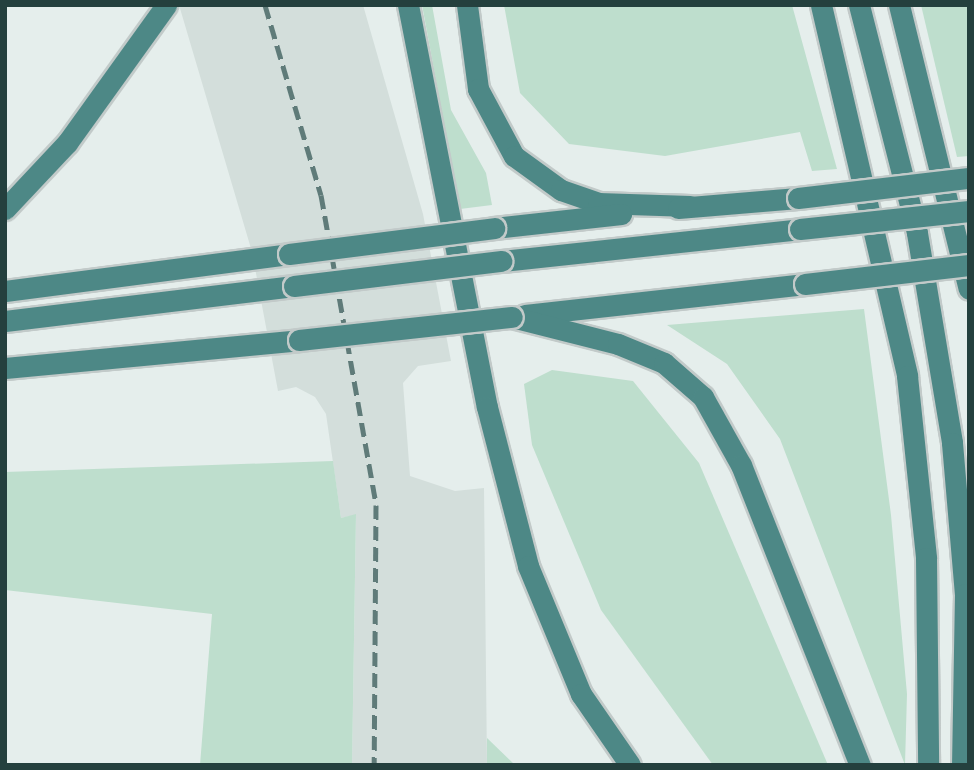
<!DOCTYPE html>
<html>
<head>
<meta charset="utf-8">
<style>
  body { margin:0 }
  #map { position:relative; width:974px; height:770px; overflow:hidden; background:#e5eeec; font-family:"Work Sans",sans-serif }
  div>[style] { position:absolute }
  .built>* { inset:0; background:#d3dedb }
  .green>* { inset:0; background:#bedecd }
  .roads { filter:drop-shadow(2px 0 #c2cac9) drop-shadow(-2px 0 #c2cac9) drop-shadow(0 2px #c2cac9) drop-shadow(0 -2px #c2cac9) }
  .trunk>* { height:21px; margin:-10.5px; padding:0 10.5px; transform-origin:10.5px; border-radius:10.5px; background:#4d8886 }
  .rail>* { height:5px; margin-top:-2.5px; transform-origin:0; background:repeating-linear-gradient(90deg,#5f7b79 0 14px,transparent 0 21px) }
  .bridges { filter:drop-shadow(2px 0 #c2cac9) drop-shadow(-2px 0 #c2cac9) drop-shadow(0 2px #c2cac9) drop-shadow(0 -2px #c2cac9) }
  .trunk-bridge>* { height:21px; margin:-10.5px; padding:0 10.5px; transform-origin:10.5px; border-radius:10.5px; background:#4d8886 }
  span { translate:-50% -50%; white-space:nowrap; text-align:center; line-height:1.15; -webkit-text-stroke:7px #f6faf9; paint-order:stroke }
  .frame { position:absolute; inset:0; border:7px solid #24403e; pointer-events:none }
</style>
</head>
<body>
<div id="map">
  <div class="built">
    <div style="clip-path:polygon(179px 5px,363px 5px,423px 214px,451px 361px,418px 366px,403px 383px,410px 476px,455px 491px,484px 488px,487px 765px,352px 765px,356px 515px,341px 518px,326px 414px,315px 397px,296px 387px,278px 391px,252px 252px)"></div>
  </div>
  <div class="green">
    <div style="clip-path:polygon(422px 5px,432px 5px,451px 110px,486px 173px,492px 205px,460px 209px)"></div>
    <div style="clip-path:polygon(504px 5px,792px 5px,837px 169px,812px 171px,800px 132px,665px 156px,569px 144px,520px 93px)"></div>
    <div style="clip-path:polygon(921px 5px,969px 5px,969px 156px,957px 157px)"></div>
    <div style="clip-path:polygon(864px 309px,891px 515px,907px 694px,905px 765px,780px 439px,727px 364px,667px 325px)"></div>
    <div style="clip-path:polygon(552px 370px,633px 381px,699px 463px,828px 765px,713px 765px,601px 610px,532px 445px,524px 384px)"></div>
    <div style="clip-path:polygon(333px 461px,341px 518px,356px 514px,352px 765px,200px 765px,212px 614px,5px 590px,5px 472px)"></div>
    <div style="clip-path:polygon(487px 738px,515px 765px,487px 765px)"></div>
  </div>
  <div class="roads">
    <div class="trunk">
      <div style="left:408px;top:5px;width:410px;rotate:78.9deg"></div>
      <div style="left:487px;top:407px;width:164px;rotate:75.5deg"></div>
      <div style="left:528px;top:566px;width:139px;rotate:67.5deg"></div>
      <div style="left:581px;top:694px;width:86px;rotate:55.4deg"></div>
      <div style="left:467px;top:5px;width:85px;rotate:82.5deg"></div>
      <div style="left:478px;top:89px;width:76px;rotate:61.8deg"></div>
      <div style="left:514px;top:156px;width:58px;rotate:35.9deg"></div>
      <div style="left:561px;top:190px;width:39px;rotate:19deg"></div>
      <div style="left:598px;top:203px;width:92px;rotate:1.9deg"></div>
      <div style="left:821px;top:5px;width:381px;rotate:76.9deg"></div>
      <div style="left:907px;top:376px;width:183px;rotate:84deg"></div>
      <div style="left:926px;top:558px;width:207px;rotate:89.4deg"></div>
      <div style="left:859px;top:5px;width:235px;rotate:75.7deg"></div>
      <div style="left:917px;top:233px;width:213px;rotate:80.5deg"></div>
      <div style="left:952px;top:443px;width:152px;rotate:85.1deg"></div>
      <div style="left:965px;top:594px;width:171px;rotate:91deg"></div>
      <div style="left:899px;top:5px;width:292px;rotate:76.2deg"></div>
      <div style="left:678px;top:208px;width:120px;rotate:-4.8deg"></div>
      <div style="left:5px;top:209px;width:91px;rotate:-46.8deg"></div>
      <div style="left:67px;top:143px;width:170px;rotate:-54.3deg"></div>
      <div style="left:494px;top:228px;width:128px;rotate:-6.3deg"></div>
      <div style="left:502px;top:261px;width:300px;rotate:-6.1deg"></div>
      <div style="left:5px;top:291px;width:286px;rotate:-7.4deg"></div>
      <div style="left:525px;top:315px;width:282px;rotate:-6.3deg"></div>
      <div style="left:512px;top:317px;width:109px;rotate:14.3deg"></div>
      <div style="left:618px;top:344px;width:50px;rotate:22.4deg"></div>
      <div style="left:664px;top:363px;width:52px;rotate:41.1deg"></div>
      <div style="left:703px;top:397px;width:78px;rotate:60.8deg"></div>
      <div style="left:741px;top:465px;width:323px;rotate:68.4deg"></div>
      <div style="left:5px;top:321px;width:291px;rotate:-6.9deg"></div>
      <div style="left:5px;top:368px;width:295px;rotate:-5.4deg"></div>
    </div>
  </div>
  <div class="rail">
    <div style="left:265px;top:5px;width:198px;rotate:73.6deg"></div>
    <div style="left:321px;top:195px;width:315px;rotate:79.9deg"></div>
    <div style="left:376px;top:505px;width:260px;rotate:90.4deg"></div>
  </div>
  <div class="bridges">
    <div class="trunk-bridge">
      <div style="left:798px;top:198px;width:172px;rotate:-6.7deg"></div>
      <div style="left:800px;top:229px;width:170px;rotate:-6.1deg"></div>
      <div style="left:289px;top:254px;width:207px;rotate:-7.2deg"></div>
      <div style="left:805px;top:284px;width:165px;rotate:-6.6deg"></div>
      <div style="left:294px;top:286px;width:209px;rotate:-6.9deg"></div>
      <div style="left:299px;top:340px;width:214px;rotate:-6.2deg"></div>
    </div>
  </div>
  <div class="frame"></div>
</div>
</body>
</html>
